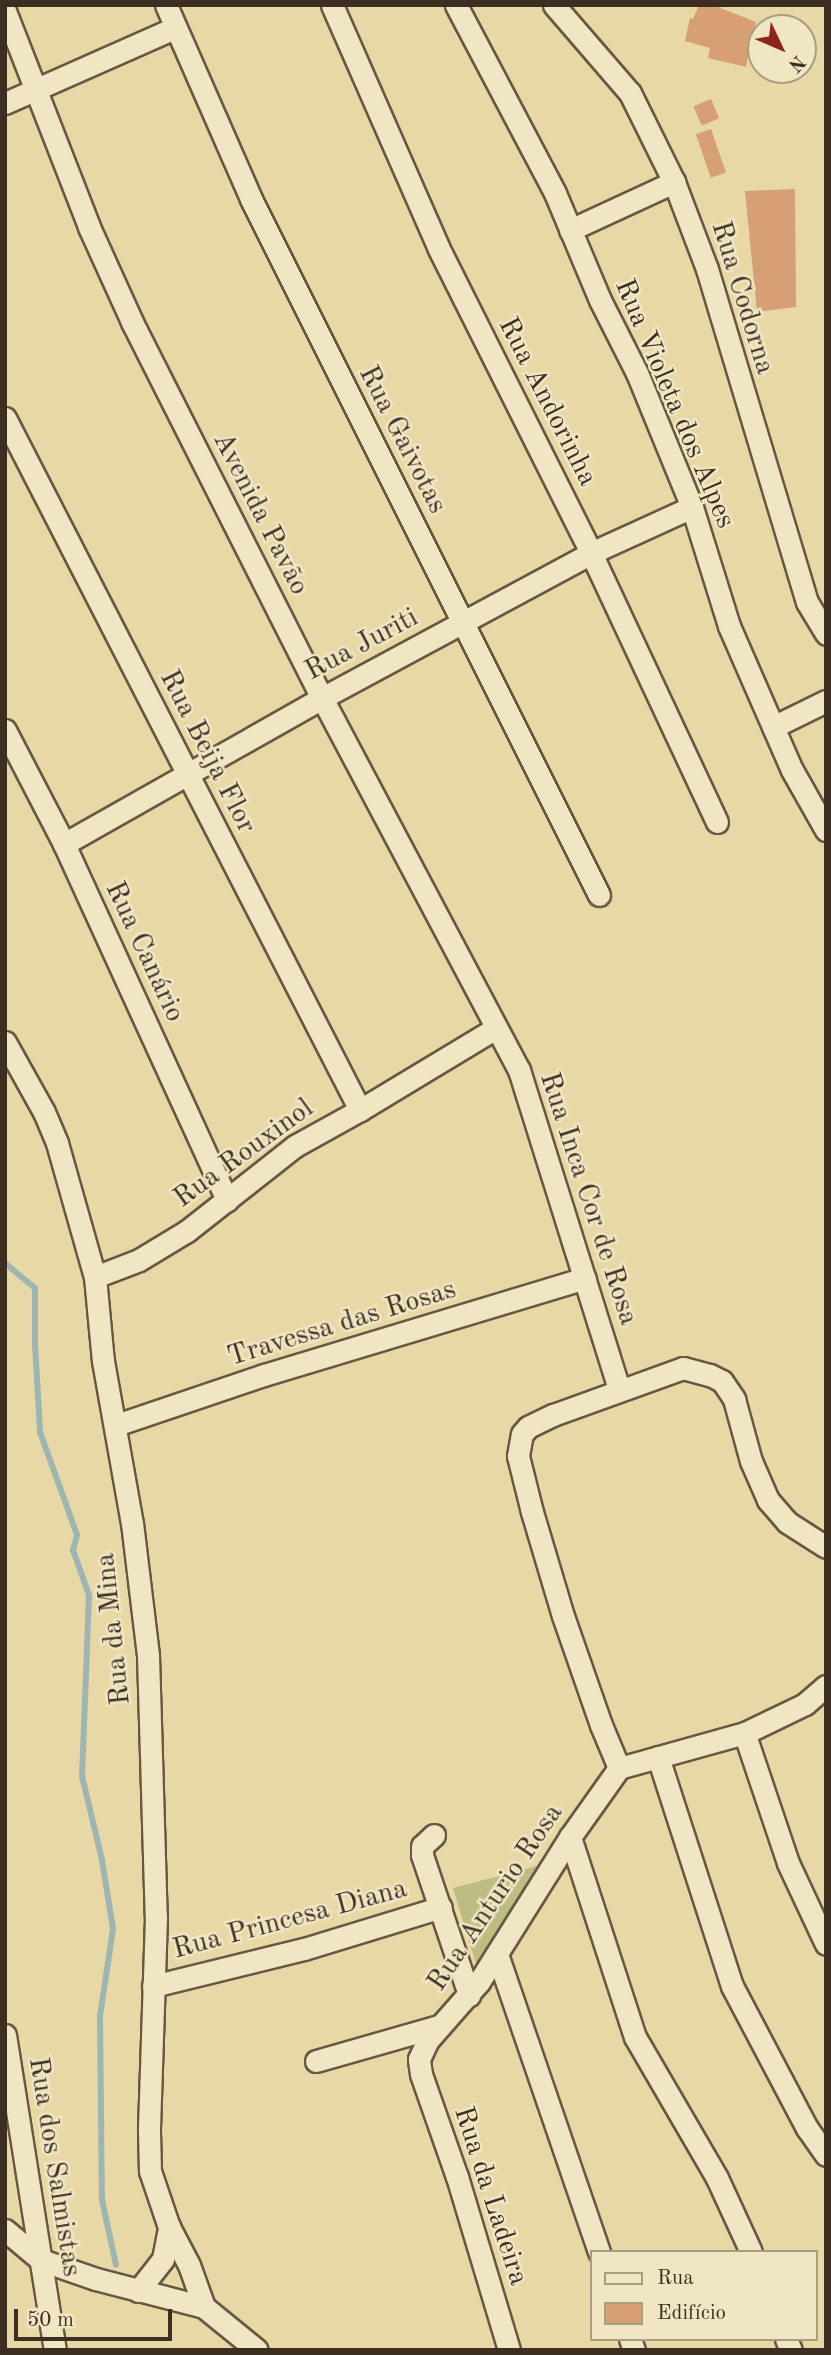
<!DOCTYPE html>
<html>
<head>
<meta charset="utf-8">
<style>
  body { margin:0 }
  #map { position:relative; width:831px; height:2355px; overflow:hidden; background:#e8d8a5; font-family:"Old Standard TT",serif }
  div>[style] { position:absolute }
  .green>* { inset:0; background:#bcbd82 }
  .stream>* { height:6px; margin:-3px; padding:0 3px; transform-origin:3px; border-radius:3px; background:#9db6b3 }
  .building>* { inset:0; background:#d79f75; transform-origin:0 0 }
  .roads { filter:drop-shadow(2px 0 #675842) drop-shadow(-2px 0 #675842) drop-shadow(0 2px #675842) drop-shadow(0 -2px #675842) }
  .minor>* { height:21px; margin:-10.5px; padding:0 10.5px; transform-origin:10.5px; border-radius:10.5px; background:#f0e6c4 }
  span { translate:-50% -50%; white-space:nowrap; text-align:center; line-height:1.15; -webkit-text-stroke:5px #f0e6c4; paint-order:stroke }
  .street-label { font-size:28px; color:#3c2e21 }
  .frame { position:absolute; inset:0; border:7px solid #3c2e21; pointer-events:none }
  .legend { position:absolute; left:590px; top:2250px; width:228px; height:91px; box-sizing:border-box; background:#f0e6c4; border:2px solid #a89c83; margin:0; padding:9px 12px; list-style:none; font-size:21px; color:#3c2e21 }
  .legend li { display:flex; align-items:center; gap:14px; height:35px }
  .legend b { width:35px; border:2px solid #a89c83 }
  .north { position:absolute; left:747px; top:14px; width:70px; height:70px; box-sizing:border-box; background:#f0e6c4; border:2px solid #a89c83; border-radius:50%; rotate:134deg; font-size:19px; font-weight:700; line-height:28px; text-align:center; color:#3c2e21 }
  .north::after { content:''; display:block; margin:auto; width:24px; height:32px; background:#8f2418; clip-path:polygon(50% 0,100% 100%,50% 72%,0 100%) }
  .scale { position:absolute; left:14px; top:2309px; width:158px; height:32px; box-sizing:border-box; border:4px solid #3c2e21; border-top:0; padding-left:9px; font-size:21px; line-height:24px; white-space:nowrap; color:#3c2e21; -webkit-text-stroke:5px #f0e6c4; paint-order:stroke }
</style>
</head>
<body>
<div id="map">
  <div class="green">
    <div style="clip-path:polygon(541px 1865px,476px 1964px,453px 1888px)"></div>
  </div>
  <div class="stream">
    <div style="left:5px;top:1263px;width:39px;rotate:40deg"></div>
    <div style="left:35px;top:1288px;width:56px;rotate:90deg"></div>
    <div style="left:35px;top:1344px;width:88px;rotate:86.7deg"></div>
    <div style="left:40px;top:1432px;width:109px;rotate:70.2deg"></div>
    <div style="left:77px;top:1535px;width:16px;rotate:105deg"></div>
    <div style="left:73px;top:1550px;width:48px;rotate:70.4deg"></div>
    <div style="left:89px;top:1595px;width:181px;rotate:92.2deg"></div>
    <div style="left:82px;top:1776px;width:86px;rotate:76.6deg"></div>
    <div style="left:102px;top:1860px;width:70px;rotate:80.9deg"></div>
    <div style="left:113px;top:1929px;width:88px;rotate:98.5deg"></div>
    <div style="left:100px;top:2016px;width:184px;rotate:89.4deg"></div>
    <div style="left:102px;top:2200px;width:66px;rotate:77.8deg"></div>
  </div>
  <div class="building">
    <div style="clip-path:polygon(699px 5px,713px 5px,756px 22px,746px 67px,708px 58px,710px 48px,685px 41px,690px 18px,693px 19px)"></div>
    <div style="left:711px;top:99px;width:21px;height:19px;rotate:67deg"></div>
    <div style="left:711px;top:129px;width:46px;height:16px;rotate:71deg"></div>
    <div style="clip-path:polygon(795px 189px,796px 307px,757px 312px,745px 191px)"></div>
  </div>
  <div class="roads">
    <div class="minor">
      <div style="left:166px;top:5px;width:212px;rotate:66.3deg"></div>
      <div style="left:251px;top:199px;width:778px;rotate:63.43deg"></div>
      <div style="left:332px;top:5px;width:264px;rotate:66.3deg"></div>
      <div style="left:438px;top:247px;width:342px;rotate:63.4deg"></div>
      <div style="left:591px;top:553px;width:297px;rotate:64.9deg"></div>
      <div style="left:456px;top:5px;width:212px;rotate:62.2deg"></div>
      <div style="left:555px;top:193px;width:116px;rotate:67.2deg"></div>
      <div style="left:600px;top:300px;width:82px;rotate:63.1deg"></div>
      <div style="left:637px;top:373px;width:145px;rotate:67.7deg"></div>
      <div style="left:692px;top:507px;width:125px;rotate:72.7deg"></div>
      <div style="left:729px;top:626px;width:157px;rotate:66.4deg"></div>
      <div style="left:792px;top:770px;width:69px;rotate:60.5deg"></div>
      <div style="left:554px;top:5px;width:116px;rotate:49.2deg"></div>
      <div style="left:630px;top:93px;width:99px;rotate:63.7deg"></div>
      <div style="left:674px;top:182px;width:93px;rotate:69.2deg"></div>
      <div style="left:707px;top:269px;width:348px;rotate:73.3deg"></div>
      <div style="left:807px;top:602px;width:37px;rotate:59deg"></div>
      <div style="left:5px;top:11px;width:232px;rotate:68.7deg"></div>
      <div style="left:89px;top:227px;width:104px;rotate:65.6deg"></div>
      <div style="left:132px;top:322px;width:421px;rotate:63.2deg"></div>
      <div style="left:322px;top:698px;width:421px;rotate:62.1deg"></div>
      <div style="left:519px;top:1070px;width:335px;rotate:72.6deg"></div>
      <div style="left:5px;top:103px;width:185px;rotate:-23.9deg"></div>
      <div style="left:570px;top:230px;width:115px;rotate:-24.8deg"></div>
      <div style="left:5px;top:418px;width:778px;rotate:62.84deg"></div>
      <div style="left:773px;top:727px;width:59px;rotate:-26.1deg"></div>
      <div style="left:5px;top:730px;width:128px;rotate:62.6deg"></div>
      <div style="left:64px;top:844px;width:392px;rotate:65.4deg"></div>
      <div style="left:64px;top:844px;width:296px;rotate:-29.5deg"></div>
      <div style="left:322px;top:698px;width:306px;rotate:-28.3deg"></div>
      <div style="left:591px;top:553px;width:111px;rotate:-24.5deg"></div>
      <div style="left:5px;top:1042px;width:80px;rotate:60.9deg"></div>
      <div style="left:44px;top:1112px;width:34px;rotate:67deg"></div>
      <div style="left:57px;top:1143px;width:139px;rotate:74.2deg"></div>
      <div style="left:95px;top:1277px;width:84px;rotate:84.6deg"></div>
      <div style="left:103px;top:1361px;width:165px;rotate:79.9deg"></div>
      <div style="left:132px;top:1523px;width:133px;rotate:83.1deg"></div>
      <div style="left:148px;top:1655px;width:262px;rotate:88.3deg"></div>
      <div style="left:156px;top:1917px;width:214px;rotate:91.9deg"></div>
      <div style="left:149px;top:2131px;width:40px;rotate:88.6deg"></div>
      <div style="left:150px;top:2171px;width:59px;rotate:71.3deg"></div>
      <div style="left:169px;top:2227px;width:43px;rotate:62.2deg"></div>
      <div style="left:189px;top:2265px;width:45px;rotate:70.3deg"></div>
      <div style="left:95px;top:1277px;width:47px;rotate:-21.1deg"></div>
      <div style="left:139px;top:1260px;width:56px;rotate:-31.1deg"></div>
      <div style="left:187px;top:1231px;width:137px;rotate:-38.2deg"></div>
      <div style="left:295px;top:1146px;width:74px;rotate:-29deg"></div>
      <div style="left:360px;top:1110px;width:159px;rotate:-31.1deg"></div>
      <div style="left:116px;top:1425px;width:156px;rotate:-18.7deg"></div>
      <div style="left:264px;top:1375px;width:335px;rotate:-16.8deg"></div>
      <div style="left:747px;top:1741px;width:129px;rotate:71.4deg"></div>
      <div style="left:788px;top:1863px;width:89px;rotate:64.9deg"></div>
      <div style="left:658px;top:1757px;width:241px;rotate:72.1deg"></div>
      <div style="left:732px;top:1986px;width:161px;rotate:62.2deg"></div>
      <div style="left:807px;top:2128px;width:33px;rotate:55deg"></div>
      <div style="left:619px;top:1768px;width:47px;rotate:-112.7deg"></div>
      <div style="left:601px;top:1725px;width:115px;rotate:-109.2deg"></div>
      <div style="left:563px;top:1616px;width:109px;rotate:-106.6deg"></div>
      <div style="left:532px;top:1512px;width:58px;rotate:-104deg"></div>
      <div style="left:518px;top:1456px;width:22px;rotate:-80deg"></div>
      <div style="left:522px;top:1434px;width:9px;rotate:-49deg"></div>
      <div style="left:528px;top:1427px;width:28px;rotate:-26deg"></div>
      <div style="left:553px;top:1415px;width:138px;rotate:-19.9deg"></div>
      <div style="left:683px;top:1368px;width:28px;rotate:15deg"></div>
      <div style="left:710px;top:1375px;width:13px;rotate:27deg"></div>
      <div style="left:722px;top:1381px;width:22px;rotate:56deg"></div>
      <div style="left:734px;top:1399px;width:64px;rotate:74.7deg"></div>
      <div style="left:751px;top:1461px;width:43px;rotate:66.4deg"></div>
      <div style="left:768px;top:1500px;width:29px;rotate:49deg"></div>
      <div style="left:787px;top:1522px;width:46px;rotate:32.7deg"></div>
      <div style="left:619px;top:1768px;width:131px;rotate:-15.5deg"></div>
      <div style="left:745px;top:1733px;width:67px;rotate:-25.8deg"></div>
      <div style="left:805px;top:1704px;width:28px;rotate:-41deg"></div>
      <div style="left:434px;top:1835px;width:16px;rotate:137deg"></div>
      <div style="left:422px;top:1846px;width:9px;rotate:90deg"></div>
      <div style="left:422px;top:1855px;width:148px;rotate:71.4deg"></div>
      <div style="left:570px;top:1837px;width:210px;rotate:72deg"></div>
      <div style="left:635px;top:2037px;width:163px;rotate:59.8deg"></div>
      <div style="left:717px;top:2178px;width:81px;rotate:65.3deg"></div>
      <div style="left:497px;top:1954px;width:315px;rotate:71.1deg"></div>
      <div style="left:153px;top:1986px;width:155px;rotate:-13.8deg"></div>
      <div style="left:304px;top:1949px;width:143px;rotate:-17deg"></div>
      <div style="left:5px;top:2035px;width:319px;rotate:81deg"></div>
      <div style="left:316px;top:2061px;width:128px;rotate:-15.9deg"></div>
      <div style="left:5px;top:2230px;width:47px;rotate:39.8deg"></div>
      <div style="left:41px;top:2260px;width:58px;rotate:19.1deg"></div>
      <div style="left:96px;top:2279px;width:112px;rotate:14.5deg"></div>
      <div style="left:204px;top:2307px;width:68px;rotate:39.1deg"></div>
      <div style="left:138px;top:2291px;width:41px;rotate:-52deg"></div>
      <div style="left:163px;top:2259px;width:33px;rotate:-79deg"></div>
      <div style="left:630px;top:2339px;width:12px;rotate:70deg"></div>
      <div style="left:786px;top:2339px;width:12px;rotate:66deg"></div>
      <div style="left:509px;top:2350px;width:181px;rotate:-106.7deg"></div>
      <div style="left:457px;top:2177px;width:109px;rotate:-109.3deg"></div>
      <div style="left:421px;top:2074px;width:15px;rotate:-98deg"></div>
      <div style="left:419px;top:2059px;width:21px;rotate:-65deg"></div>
      <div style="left:428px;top:2040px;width:77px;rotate:-48.7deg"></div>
      <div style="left:479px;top:1982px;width:171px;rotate:-57.9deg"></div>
      <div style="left:570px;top:1837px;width:85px;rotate:-54.6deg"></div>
    </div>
  </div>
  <div class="street-label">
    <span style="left:742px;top:298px;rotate:73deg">Rua Codorna</span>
    <span style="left:547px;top:402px;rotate:63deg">Rua Andorinha</span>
    <span style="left:674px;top:404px;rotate:67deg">Rua Violeta dos Alpes</span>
    <span style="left:402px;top:440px;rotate:63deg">Rua Gaivotas</span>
    <span style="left:260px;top:514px;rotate:63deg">Avenida Pavão</span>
    <span style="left:362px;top:645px;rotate:-28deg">Rua Juriti</span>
    <span style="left:207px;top:752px;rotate:63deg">Rua Beija Flor</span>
    <span style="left:144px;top:952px;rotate:65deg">Rua Canário</span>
    <span style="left:244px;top:1154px;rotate:-36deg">Rua Rouxinol</span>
    <span style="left:588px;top:1199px;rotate:72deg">Rua Inca Cor de Rosa</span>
    <span style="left:342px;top:1324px;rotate:-17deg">Travessa das Rosas</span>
    <span style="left:114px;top:1629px;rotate:-96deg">Rua da Mina</span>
    <span style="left:496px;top:1898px;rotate:-56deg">Rua Anturio Rosa</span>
    <span style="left:290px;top:1920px;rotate:-15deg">Rua Princesa Diana</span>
    <span style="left:54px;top:2167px;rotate:81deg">Rua dos Salmistas</span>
    <span style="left:490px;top:2196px;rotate:72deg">Rua da Ladeira</span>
  </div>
  <div class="frame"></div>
  <ul class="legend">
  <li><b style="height:9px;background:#f0e6c4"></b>Rua</li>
  <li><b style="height:19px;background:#d79f75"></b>Edifício</li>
  </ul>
  <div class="north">N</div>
  <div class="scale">50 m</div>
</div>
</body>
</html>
